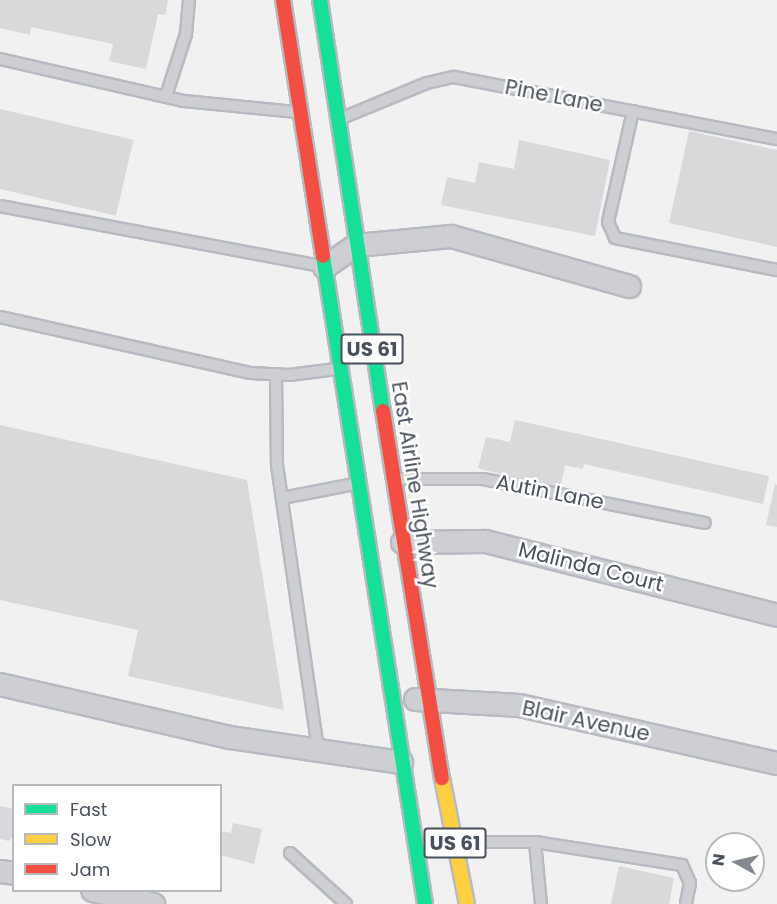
<!DOCTYPE html>
<html>
<head>
<meta charset="utf-8">
<style>
  body { margin:0 }
  #map { position:relative; width:777px; height:904px; overflow:hidden; background:#f2f1f1; font-family:Poppins,sans-serif }
  div>[style] { position:absolute }
  .building>* { inset:0; background:#d9d9db; transform-origin:0 0 }
  .roads { filter:drop-shadow(2px 0 #b7bac0) drop-shadow(-2px 0 #b7bac0) drop-shadow(0 2px #b7bac0) drop-shadow(0 -2px #b7bac0) }
  .lane>* { height:10px; margin:-5px; padding:0 5px; transform-origin:5px; border-radius:5px; background:#cdcfd2 }
  .street>* { height:21px; margin:-10.5px; padding:0 10.5px; transform-origin:10.5px; border-radius:10.5px; background:#cdcfd2 }
  .fast>* { height:14px; margin:-7px; padding:0 7px; transform-origin:7px; border-radius:7px; background:#16e098 }
  .slow>* { height:14px; margin:-7px; padding:0 7px; transform-origin:7px; border-radius:7px; background:#ffcf43 }
  .jam>* { height:14px; margin:-7px; padding:0 7px; transform-origin:7px; border-radius:7px; background:#f24e42 }
  span { translate:-50% -50%; white-space:nowrap; text-align:center; line-height:1.15; -webkit-text-stroke:5px #fff; paint-order:stroke }
  .shield-label span { padding:2px 4px; background:#fff; border:2px solid; border-radius:4px; -webkit-text-stroke-width:0 }
  .shield-label { font-size:20px; color:#49515d; font-weight:700 }
  .street-label { font-size:21px; color:#49515d }
  .legend { position:absolute; left:12px; top:784px; width:210px; height:108px; box-sizing:border-box; background:#fff; border:2px solid #b6b9be; margin:0; padding:8px 10px; list-style:none; font-size:18px; color:#49515d }
  .legend li { display:flex; align-items:center; gap:12px; height:30px }
  .legend b { width:30px; border:2px solid #b6b9be }
  .north { position:absolute; left:705px; top:832px; width:60px; height:60px; box-sizing:border-box; background:#fff; border:2px solid #b6b9be; border-radius:50%; rotate:278deg; font-size:16px; font-weight:700; line-height:24px; text-align:center; color:#49515d }
  .north::after { content:''; display:block; margin:auto; width:21px; height:27px; background:#848991; clip-path:polygon(50% 0,100% 100%,50% 72%,0 100%) }
</style>
</head>
<body>
<div id="map">
  <div class="building">
    <div style="clip-path:polygon(0 0,168px 0,165px 15px,158px 14px,146px 69px,109px 61px,113px 44px,31px 27px,30px 35px,0 28px)"></div>
    <div style="left:0;top:109px;width:137px;height:78px;rotate:13deg"></div>
    <div style="clip-path:polygon(689px 131px,777px 150px,777px 247px,669px 223px)"></div>
    <div style="clip-path:polygon(519px 140px,610px 160px,595px 236px,441px 205px,447px 177px,475px 183px,479px 162px,514px 169px)"></div>
    <div style="clip-path:polygon(515px 420px,769px 476px,763px 504px,584px 464px,583px 469px,565px 465px,560px 490px,478px 468px,486px 437px,510px 442px)"></div>
    <div style="clip-path:polygon(0 425px,247px 480px,284px 710px,128px 676px,138px 630px,0 600px)"></div>
    <div style="clip-path:polygon(775px 484px,777px 485px,777px 527px,766px 525px)"></div>
    <div style="clip-path:polygon(0 806px,14px 809px,14px 835px,9px 841px,0 839px)"></div>
    <div style="clip-path:polygon(233px 823px,262px 829px,254px 864px,220px 855px,220px 831px,231px 833px)"></div>
    <div style="clip-path:polygon(619px 866px,674px 878px,669px 904px,611px 904px)"></div>
  </div>
  <div class="roads">
    <div class="lane">
      <div style="left:0;top:59px;width:189px;rotate:12.9deg"></div>
      <div style="left:184px;top:101px;width:114px;rotate:5.6deg"></div>
      <div style="left:166px;top:96px;width:65px;rotate:-72.1deg"></div>
      <div style="left:186px;top:34px;width:34px;rotate:-85deg"></div>
      <div style="left:633px;top:111px;width:114px;rotate:102.7deg"></div>
      <div style="left:608px;top:222px;width:17px;rotate:66deg"></div>
      <div style="left:615px;top:238px;width:165px;rotate:11.2deg"></div>
      <div style="left:342px;top:118px;width:92px;rotate:-22.4deg"></div>
      <div style="left:427px;top:83px;width:28px;rotate:-13deg"></div>
      <div style="left:454px;top:77px;width:329px;rotate:10.9deg"></div>
      <div style="left:0;top:206px;width:327px;rotate:10.6deg"></div>
      <div style="left:0;top:317px;width:257px;rotate:12.6deg"></div>
      <div style="left:251px;top:373px;width:38px;rotate:3deg"></div>
      <div style="left:289px;top:375px;width:48px;rotate:-7.1deg"></div>
      <div style="left:276px;top:374px;width:91px;rotate:89.4deg"></div>
      <div style="left:277px;top:465px;width:288px;rotate:81.8deg"></div>
      <div style="left:398px;top:479px;width:85px"></div>
      <div style="left:483px;top:479px;width:226px;rotate:11.2deg"></div>
      <div style="left:282px;top:498px;width:74px;rotate:-10.9deg"></div>
      <div style="left:458px;top:842px;width:77px"></div>
      <div style="left:535px;top:842px;width:149px;rotate:8.9deg"></div>
      <div style="left:682px;top:865px;width:20px;rotate:66deg"></div>
      <div style="left:690px;top:883px;width:21px;rotate:101deg"></div>
      <div style="left:535px;top:842px;width:62px;rotate:84.5deg"></div>
      <div style="left:290px;top:853px;width:76px;rotate:42.3deg"></div>
    </div>
    <div class="street">
      <div style="left:324px;top:267px;width:39px;rotate:-35deg"></div>
      <div style="left:356px;top:245px;width:95px;rotate:-5.4deg"></div>
      <div style="left:451px;top:236px;width:185px;rotate:15.7deg"></div>
      <div style="left:402px;top:542px;width:83px;rotate:-0.7deg"></div>
      <div style="left:485px;top:541px;width:301px;rotate:14.2deg"></div>
      <div style="left:0;top:684px;width:235px;rotate:13deg"></div>
      <div style="left:229px;top:737px;width:174px;rotate:8.3deg"></div>
      <div style="left:415px;top:699px;width:104px;rotate:3.3deg"></div>
      <div style="left:519px;top:705px;width:264px;rotate:12.7deg"></div>
      <div style="left:0;top:871px;width:14px;rotate:8deg"></div>
      <div style="left:92px;top:890px;width:63px;rotate:12.9deg"></div>
    </div>
    <div class="fast">
      <div style="left:320px;top:0;width:416px;rotate:81.3deg"></div>
      <div style="left:323px;top:256px;width:656px;rotate:81.05deg"></div>
    </div>
    <div class="slow">
      <div style="left:442px;top:778px;width:128px;rotate:78.8deg"></div>
    </div>
    <div class="jam">
      <div style="left:283px;top:0;width:259px;rotate:81.1deg"></div>
      <div style="left:383px;top:411px;width:372px;rotate:80.9deg"></div>
    </div>
  </div>
  <div class="shield-label">
    <span style="left:372px;top:349px">US 61</span>
    <span style="left:455px;top:843px">US 61</span>
  </div>
  <div class="street-label">
    <span style="left:554px;top:96px;rotate:11deg">Pine Lane</span>
    <span style="left:415px;top:485px;rotate:81deg">East Airline Highway</span>
    <span style="left:550px;top:492px;rotate:11deg">Autin Lane</span>
    <span style="left:591px;top:567px;rotate:14deg">Malinda Court</span>
    <span style="left:586px;top:721px;rotate:12deg">Blair Avenue</span>
  </div>
  <ul class="legend">
  <li><b style="height:8px;background:#16e098"></b>Fast</li>
  <li><b style="height:8px;background:#ffcf43"></b>Slow</li>
  <li><b style="height:8px;background:#f24e42"></b>Jam</li>
  </ul>
  <div class="north">N</div>
</div>
</body>
</html>
